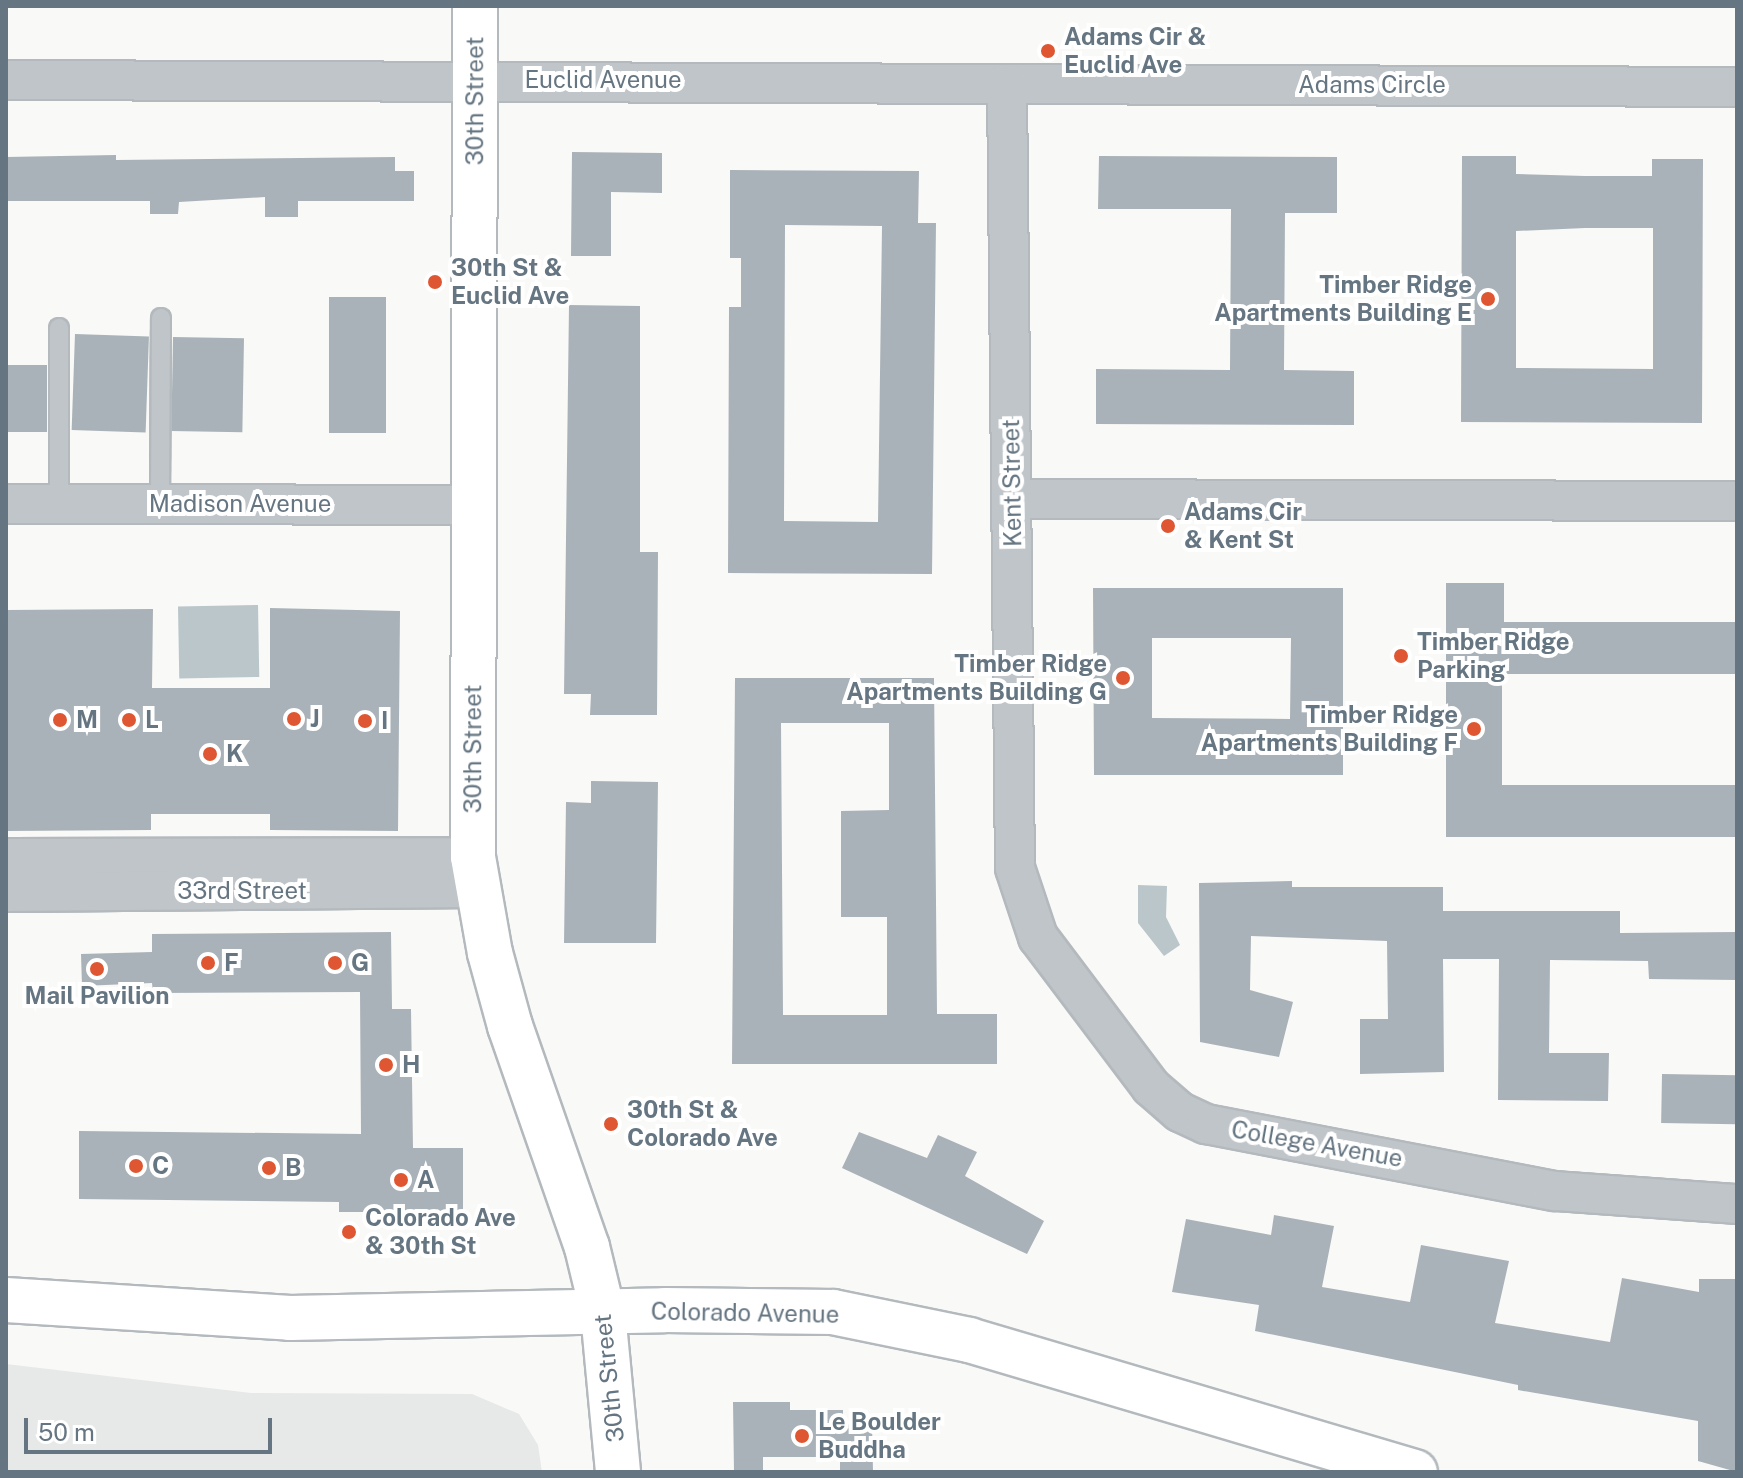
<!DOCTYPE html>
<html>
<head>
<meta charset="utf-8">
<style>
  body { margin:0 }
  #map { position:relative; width:1743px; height:1478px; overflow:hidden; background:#f9f9f7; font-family:"Public Sans",sans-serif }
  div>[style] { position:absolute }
  .built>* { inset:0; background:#e7e8e8 }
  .water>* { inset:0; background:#bac6ca; transform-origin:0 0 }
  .building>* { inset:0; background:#a9b2b8; transform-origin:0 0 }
  .roads { filter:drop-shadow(2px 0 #b3b9bd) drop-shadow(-2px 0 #b3b9bd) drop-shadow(0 2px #b3b9bd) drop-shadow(0 -2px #b3b9bd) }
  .service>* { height:18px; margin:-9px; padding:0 9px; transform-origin:9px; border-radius:9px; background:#c0c5c9 }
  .minor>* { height:38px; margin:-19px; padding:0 19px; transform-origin:19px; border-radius:19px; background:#c0c5c9 }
  .secondary>* { height:44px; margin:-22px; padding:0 22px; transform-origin:22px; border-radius:22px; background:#fff }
  .dots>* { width:22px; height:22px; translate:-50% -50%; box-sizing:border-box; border:4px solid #fff; border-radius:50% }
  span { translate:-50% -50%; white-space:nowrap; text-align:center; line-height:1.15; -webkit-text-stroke:8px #fff; paint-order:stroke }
  .poi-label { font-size:24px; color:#657581; font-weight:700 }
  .left { translate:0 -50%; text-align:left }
  .right { translate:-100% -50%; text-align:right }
  .street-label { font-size:24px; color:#657581 }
  .frame { position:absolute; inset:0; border:8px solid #657581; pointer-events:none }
  .scale { position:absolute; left:24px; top:1418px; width:248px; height:36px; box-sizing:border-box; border:4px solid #657581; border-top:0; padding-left:10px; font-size:24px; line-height:28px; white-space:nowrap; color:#657581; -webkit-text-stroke:6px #fff; paint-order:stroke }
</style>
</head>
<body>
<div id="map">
  <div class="built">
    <div style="clip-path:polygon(6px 1364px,251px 1393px,472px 1394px,519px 1414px,538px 1445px,542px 1472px,6px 1472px)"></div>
  </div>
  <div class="water">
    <div style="left:258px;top:605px;width:72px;height:80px;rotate:89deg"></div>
    <div style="clip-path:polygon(1138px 885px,1167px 886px,1166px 917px,1180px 945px,1164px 956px,1138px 923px)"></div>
  </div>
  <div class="building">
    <div style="clip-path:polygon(572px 152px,662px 153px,662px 193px,611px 192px,611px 256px,571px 256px)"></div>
    <div style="clip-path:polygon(116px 155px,116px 160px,395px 157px,395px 171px,414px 171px,414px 201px,298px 201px,298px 217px,265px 217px,265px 197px,179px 202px,178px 214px,150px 214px,150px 201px,6px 201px,6px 157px)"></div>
    <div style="clip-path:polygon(1099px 156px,1337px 157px,1337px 213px,1285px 213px,1284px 370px,1354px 371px,1354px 425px,1096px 424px,1096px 369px,1230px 370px,1231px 209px,1098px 209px)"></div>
    <div style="clip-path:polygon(evenodd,1462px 156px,1516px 156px,1516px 174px,1585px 176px,1652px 176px,1652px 159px,1703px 159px,1702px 423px,1461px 422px,1462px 156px,1585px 228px,1653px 228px,1653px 369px,1516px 368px,1516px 231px,1585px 228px)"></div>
    <div style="clip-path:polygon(evenodd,730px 170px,919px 171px,918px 223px,936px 223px,932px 574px,728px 573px,729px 307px,741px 307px,741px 258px,730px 258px,730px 170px,785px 225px,882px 226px,878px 522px,784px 521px,785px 225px)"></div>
    <div style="left:329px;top:297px;width:57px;height:136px"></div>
    <div style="clip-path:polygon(569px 305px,640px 306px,640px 552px,658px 552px,657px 715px,590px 715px,591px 694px,564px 694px)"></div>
    <div style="left:75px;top:334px;width:74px;height:96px;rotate:2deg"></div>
    <div style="left:173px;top:337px;width:71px;height:94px;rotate:1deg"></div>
    <div style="left:6px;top:365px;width:41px;height:67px"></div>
    <div style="clip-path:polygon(1446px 583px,1504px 583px,1504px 622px,1737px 622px,1737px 674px,1502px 674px,1502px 785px,1737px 785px,1737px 837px,1446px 837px)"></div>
    <div style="clip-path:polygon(evenodd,1093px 588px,1343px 588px,1343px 775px,1094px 775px,1093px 588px,1152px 638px,1291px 638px,1290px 719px,1152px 718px,1152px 638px)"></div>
    <div style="clip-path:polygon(270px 608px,400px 611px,398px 831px,270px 830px,270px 814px,151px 814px,151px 830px,6px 831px,6px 610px,153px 609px,152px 688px,270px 688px)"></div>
    <div style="clip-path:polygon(evenodd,735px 678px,934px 678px,937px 1014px,997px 1014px,997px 1064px,732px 1064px,735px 678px,781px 723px,889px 723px,889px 810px,841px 811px,841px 917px,887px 917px,887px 1015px,783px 1015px,781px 723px)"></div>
    <div style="clip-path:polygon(591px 781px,658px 782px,656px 943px,564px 943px,566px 802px,591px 803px)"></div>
    <div style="clip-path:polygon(1292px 881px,1292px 887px,1443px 887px,1443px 911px,1620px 911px,1620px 933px,1737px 932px,1737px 980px,1649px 979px,1648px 961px,1550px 960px,1549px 1053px,1609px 1053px,1608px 1101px,1498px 1100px,1499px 959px,1443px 959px,1444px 1072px,1360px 1074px,1360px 1019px,1388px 1019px,1387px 941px,1251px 936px,1250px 990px,1293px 1002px,1279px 1057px,1200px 1042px,1199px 883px)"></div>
    <div style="clip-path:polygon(391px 932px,392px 1009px,411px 1009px,413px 1148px,463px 1148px,463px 1212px,339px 1212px,339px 1202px,79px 1199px,79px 1131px,361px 1134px,360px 992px,153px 993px,152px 983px,82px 986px,81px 954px,152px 952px,152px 934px)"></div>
    <div style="left:1662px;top:1074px;width:75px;height:49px;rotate:1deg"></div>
    <div style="clip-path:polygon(859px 1132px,927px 1158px,938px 1135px,977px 1152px,965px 1176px,1044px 1221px,1027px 1254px,842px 1168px)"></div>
    <div style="clip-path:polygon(1274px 1215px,1334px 1226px,1322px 1287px,1410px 1302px,1421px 1245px,1509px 1261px,1495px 1323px,1610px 1342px,1622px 1278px,1699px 1292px,1699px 1279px,1737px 1279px,1737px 1472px,1698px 1461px,1698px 1421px,1518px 1390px,1518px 1385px,1255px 1331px,1259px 1305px,1172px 1292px,1186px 1219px,1271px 1235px)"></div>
    <div style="clip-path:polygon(733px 1402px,790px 1402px,790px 1410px,843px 1410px,843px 1422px,872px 1423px,873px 1472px,840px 1472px,840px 1457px,763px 1457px,763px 1472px,734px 1472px)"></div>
  </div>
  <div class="roads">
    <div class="service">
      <div style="left:59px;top:328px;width:176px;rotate:90deg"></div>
      <div style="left:160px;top:504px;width:186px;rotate:-89.7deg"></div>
    </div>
    <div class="minor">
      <div style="left:6px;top:80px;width:1731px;rotate:0.23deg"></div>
      <div style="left:1007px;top:84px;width:784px;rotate:89.42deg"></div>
      <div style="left:1015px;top:868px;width:73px;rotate:71.6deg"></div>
      <div style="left:1038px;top:937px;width:188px;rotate:53deg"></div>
      <div style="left:1151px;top:1087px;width:38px;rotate:41deg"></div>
      <div style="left:1180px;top:1112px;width:29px;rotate:25deg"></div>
      <div style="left:1206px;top:1124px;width:355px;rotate:10.9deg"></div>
      <div style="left:1555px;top:1191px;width:182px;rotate:4.1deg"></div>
      <div style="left:1012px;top:499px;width:725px;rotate:0.16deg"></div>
      <div style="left:6px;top:504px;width:467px;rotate:0.1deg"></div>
      <div style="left:6px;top:858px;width:467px;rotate:-0.1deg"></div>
      <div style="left:6px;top:892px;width:471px;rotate:-0.5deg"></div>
    </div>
    <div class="secondary">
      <div style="left:475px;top:6px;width:851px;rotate:90.13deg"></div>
      <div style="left:473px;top:857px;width:97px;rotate:80deg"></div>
      <div style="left:490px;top:953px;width:76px;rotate:74.7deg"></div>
      <div style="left:510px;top:1026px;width:234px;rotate:70.8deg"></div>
      <div style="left:587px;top:1247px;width:68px;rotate:76.4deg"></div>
      <div style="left:603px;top:1313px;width:160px;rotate:84.6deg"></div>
      <div style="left:6px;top:1300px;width:285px;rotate:3.6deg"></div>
      <div style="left:290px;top:1318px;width:375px;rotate:-1.2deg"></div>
      <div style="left:665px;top:1310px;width:168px;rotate:0.7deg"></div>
      <div style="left:833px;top:1312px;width:139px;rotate:11.6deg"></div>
      <div style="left:969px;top:1340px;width:465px;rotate:16.5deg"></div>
    </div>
  </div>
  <div class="dots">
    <div style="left:1048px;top:51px;background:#df5732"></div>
    <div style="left:435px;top:282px;background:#df5732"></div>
    <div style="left:1488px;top:299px;background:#df5732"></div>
    <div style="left:1168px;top:526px;background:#df5732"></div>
    <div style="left:1401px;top:656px;background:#df5732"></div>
    <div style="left:1123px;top:678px;background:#df5732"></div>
    <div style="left:294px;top:719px;background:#df5732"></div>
    <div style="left:60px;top:720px;background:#df5732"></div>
    <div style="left:129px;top:720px;background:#df5732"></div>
    <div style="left:365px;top:721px;background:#df5732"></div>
    <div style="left:1474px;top:729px;background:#df5732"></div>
    <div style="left:210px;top:754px;background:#df5732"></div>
    <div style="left:208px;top:963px;background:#df5732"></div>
    <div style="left:335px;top:963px;background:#df5732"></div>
    <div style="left:97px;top:969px;background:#df5732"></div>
    <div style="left:386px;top:1065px;background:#df5732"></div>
    <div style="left:611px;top:1124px;background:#df5732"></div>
    <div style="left:136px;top:1166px;background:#df5732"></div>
    <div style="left:269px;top:1168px;background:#df5732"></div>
    <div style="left:401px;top:1180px;background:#df5732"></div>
    <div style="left:349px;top:1232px;background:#df5732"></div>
    <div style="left:802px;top:1436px;background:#df5732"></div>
  </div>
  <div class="poi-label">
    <span class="left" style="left:1064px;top:51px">Adams Cir &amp;<br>Euclid Ave</span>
    <span class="left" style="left:451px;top:282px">30th St &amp;<br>Euclid Ave</span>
    <span class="right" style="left:1472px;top:299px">Timber Ridge<br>Apartments Building E</span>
    <span class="left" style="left:1184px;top:526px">Adams Cir<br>&amp; Kent St</span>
    <span class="left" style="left:1417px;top:656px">Timber Ridge<br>Parking</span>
    <span class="right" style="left:1107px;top:678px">Timber Ridge<br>Apartments Building G</span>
    <span class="right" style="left:1458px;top:729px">Timber Ridge<br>Apartments Building F</span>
    <span class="left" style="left:310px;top:719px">J</span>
    <span class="left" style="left:76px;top:720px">M</span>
    <span class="left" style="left:145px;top:720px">L</span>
    <span class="left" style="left:381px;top:721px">I</span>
    <span class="left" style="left:226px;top:754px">K</span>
    <span class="left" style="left:224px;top:963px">F</span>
    <span class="left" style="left:351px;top:963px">G</span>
    <span style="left:97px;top:996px">Mail Pavilion</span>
    <span class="left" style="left:402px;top:1065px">H</span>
    <span class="left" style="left:627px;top:1124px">30th St &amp;<br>Colorado Ave</span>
    <span class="left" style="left:152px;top:1166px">C</span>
    <span class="left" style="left:285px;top:1168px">B</span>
    <span class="left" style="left:417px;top:1180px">A</span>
    <span class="left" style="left:365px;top:1232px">Colorado Ave<br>&amp; 30th St</span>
    <span class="left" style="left:818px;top:1436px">Le Boulder<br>Buddha</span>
  </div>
  <div class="street-label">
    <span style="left:603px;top:80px">Euclid Avenue</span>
    <span style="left:1372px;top:85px">Adams Circle</span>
    <span style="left:475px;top:101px;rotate:-90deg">30th Street</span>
    <span style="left:1012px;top:483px;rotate:-91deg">Kent Street</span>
    <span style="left:240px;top:504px">Madison Avenue</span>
    <span style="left:473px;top:749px;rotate:-90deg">30th Street</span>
    <span style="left:242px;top:891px">33rd Street</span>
    <span style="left:1317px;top:1144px;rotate:10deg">College Avenue</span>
    <span style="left:745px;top:1313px;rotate:1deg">Colorado Avenue</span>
    <span style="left:609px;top:1378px;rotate:-96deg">30th Street</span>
  </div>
  <div class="frame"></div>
  <div class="scale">50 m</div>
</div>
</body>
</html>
